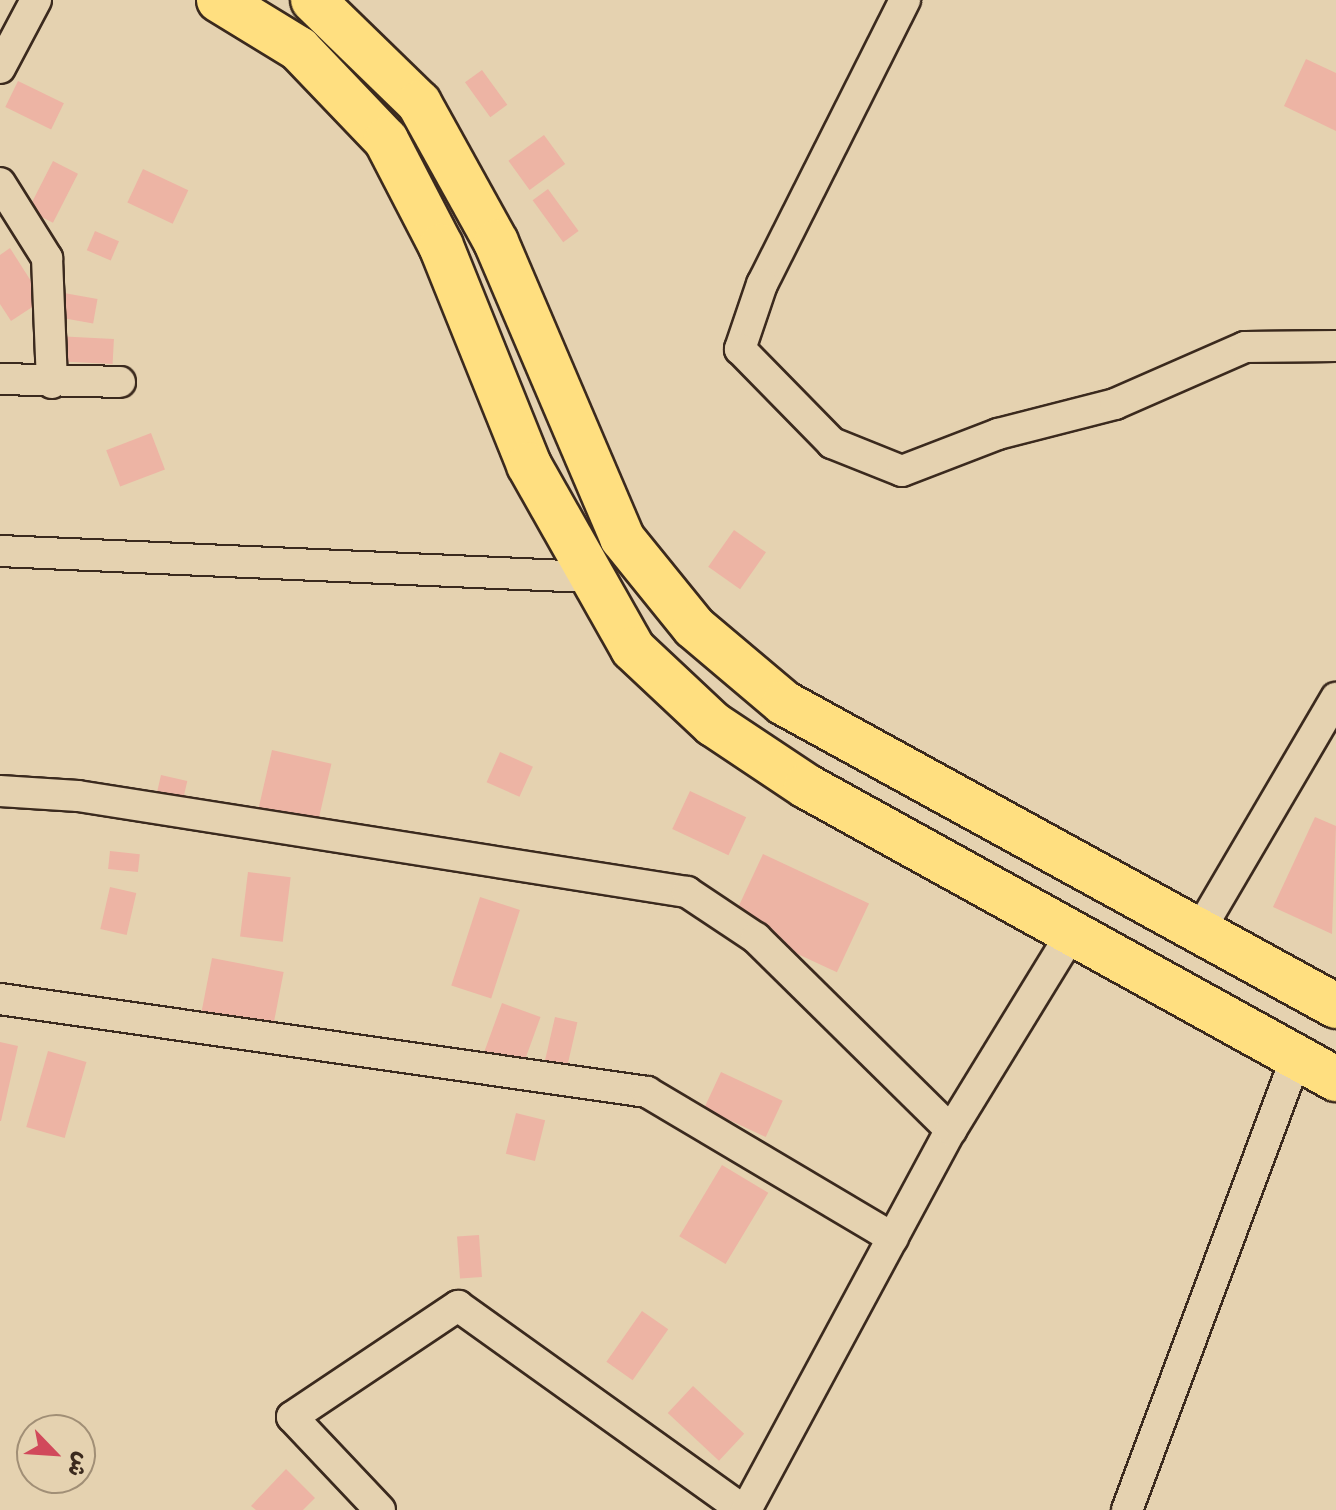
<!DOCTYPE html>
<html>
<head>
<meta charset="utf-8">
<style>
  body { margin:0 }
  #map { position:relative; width:1336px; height:1510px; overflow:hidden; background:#e5d2b0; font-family:"Gochi Hand","Playpen Sans Arabic",sans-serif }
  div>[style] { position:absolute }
  .building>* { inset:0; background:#edb4a4; transform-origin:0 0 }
  .roads { filter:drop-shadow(2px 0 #3b2a1e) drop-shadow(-2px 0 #3b2a1e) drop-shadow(0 2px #3b2a1e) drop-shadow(0 -2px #3b2a1e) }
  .street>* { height:30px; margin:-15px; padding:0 15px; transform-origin:15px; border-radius:15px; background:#e5d2b0 }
  .primary>* { height:44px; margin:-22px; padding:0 22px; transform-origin:22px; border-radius:22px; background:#ffdf80 }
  span { translate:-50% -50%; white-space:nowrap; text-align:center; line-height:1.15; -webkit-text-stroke:6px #e5d2b0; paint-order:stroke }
  .north { position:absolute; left:16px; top:1414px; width:80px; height:80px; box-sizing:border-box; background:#e5d2b0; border:2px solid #a18f76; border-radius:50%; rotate:115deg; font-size:22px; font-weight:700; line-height:32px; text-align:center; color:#3b2a1e }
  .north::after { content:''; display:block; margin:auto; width:28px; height:36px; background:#d1495b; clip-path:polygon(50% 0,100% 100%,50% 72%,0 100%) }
</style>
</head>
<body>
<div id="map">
  <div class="building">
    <div style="clip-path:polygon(1306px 59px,1336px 73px,1336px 131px,1284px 106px)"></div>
    <div style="left:482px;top:70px;width:43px;height:21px;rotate:54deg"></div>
    <div style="left:18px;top:81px;width:51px;height:29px;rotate:26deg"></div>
    <div style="left:544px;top:135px;width:36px;height:44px;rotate:54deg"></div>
    <div style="left:53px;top:161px;width:28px;height:55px;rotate:27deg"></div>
    <div style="left:143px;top:169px;width:50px;height:37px;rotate:25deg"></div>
    <div style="left:548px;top:189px;width:52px;height:19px;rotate:54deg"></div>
    <div style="left:95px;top:231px;width:26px;height:21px;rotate:23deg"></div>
    <div style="clip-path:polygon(10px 248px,43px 300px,11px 321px,0 304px,0 255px)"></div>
    <div style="left:64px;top:293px;width:34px;height:25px;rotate:10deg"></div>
    <div style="left:55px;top:336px;width:59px;height:25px;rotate:3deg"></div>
    <div style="left:151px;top:433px;width:39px;height:48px;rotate:69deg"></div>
    <div style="left:734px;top:530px;width:39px;height:45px;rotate:35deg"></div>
    <div style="left:272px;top:750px;width:61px;height:73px;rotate:13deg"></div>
    <div style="left:500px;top:752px;width:36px;height:33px;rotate:24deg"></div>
    <div style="left:161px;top:775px;width:27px;height:35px;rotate:13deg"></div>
    <div style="left:690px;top:791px;width:62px;height:42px;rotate:25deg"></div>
    <div style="clip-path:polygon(1315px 817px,1336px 826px,1332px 934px,1273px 907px)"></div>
    <div style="left:110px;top:851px;width:30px;height:18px;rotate:6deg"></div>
    <div style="left:763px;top:854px;width:117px;height:76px;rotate:25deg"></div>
    <div style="left:248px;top:872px;width:43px;height:65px;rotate:7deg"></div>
    <div style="left:110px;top:887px;width:27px;height:43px;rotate:13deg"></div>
    <div style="left:480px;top:897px;width:42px;height:93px;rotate:18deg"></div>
    <div style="left:212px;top:958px;width:73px;height:83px;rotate:11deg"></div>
    <div style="left:502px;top:1003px;width:41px;height:68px;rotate:20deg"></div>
    <div style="left:555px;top:1017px;width:23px;height:63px;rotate:13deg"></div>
    <div style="clip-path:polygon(0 1042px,18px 1046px,1px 1121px,0 1121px)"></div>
    <div style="left:48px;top:1051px;width:40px;height:79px;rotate:16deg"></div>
    <div style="left:721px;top:1072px;width:68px;height:40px;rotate:25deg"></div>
    <div style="left:516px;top:1113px;width:30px;height:42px;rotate:14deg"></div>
    <div style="left:722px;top:1165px;width:54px;height:83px;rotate:31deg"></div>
    <div style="left:479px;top:1235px;width:42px;height:22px;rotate:86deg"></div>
    <div style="left:642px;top:1311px;width:32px;height:62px;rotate:35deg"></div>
    <div style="left:693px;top:1386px;width:70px;height:37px;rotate:43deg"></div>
    <div style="clip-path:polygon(286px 1469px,315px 1498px,303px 1510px,256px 1510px,251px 1506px)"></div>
  </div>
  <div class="roads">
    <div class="street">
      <div style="left:905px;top:0;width:318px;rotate:116.7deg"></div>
      <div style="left:762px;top:284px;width:69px;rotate:108.7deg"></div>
      <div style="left:740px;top:349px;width:132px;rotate:45.6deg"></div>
      <div style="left:832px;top:443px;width:75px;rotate:21.8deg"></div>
      <div style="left:902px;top:471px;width:103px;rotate:-21.1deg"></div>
      <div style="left:998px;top:434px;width:121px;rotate:-14.4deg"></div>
      <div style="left:1115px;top:404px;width:142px;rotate:-23.7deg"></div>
      <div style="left:1245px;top:347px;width:91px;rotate:-0.6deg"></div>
      <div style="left:0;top:68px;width:77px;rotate:-62.1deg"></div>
      <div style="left:0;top:183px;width:89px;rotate:57.9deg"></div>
      <div style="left:47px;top:258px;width:125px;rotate:87.7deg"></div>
      <div style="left:0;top:379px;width:120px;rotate:1.4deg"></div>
      <div style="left:0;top:551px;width:590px;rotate:2.53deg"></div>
      <div style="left:0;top:791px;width:78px;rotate:3.7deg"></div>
      <div style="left:78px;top:796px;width:617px;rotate:8.96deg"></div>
      <div style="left:687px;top:892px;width:83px;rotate:33.7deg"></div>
      <div style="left:756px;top:938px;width:274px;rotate:44.6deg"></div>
      <div style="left:1201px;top:928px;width:267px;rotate:-59.6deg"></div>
      <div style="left:0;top:999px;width:654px;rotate:8.18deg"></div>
      <div style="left:647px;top:1092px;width:286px;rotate:30.7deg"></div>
      <div style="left:380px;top:1510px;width:128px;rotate:-133.4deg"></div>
      <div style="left:292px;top:1417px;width:200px;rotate:-33.8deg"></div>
      <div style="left:458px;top:1306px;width:350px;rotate:35.6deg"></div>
      <div style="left:746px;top:1510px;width:432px;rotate:-61.7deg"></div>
      <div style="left:951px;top:1130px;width:233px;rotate:-58.5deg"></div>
      <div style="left:1127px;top:1510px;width:485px;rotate:-69.5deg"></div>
    </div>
    <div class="primary">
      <div style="left:219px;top:0;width:94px;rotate:31.5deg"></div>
      <div style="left:299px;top:49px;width:126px;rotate:46.3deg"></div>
      <div style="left:386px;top:140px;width:119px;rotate:62.6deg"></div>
      <div style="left:441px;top:246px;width:236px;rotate:68.1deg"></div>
      <div style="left:529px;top:465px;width:211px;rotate:60.5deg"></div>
      <div style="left:633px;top:649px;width:110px;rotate:43.2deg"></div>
      <div style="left:713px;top:724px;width:112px;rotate:33.7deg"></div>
      <div style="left:806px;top:786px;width:606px;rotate:28.94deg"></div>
      <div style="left:313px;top:0;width:148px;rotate:44.2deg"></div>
      <div style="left:419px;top:103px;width:159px;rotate:61deg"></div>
      <div style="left:496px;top:242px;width:322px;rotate:66.9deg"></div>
      <div style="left:622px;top:538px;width:114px;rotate:51deg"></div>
      <div style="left:694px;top:627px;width:118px;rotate:40.2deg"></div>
      <div style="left:784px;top:703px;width:630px;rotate:28.76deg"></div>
    </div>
  </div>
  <div class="north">ش</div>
</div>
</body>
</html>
